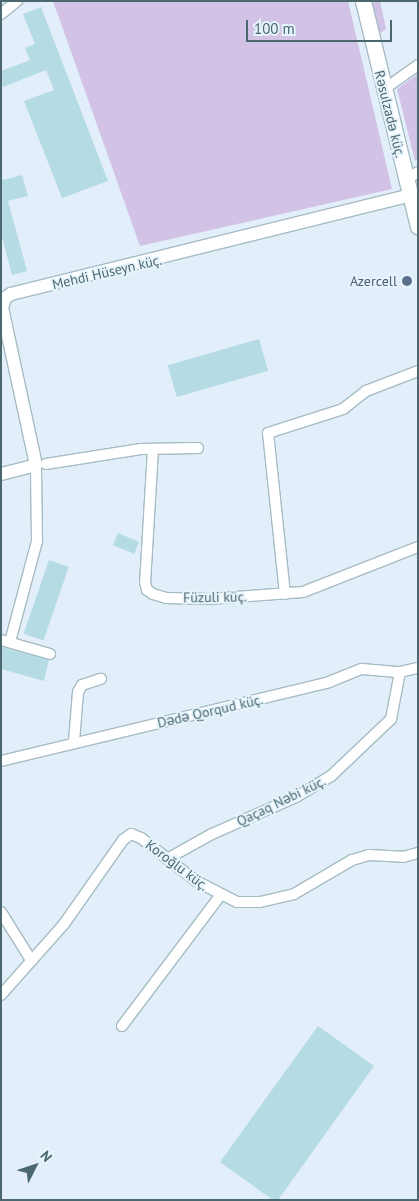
<!DOCTYPE html>
<html>
<head>
<meta charset="utf-8">
<style>
  body { margin:0 }
  #map { position:relative; width:419px; height:1201px; overflow:hidden; background:#e2effa; font-family:"PT Sans",sans-serif }
  div>[style] { position:absolute }
  .green>* { inset:0; background:#d1c2e6 }
  .building>* { inset:0; background:#b5dbe5; transform-origin:0 0 }
  .roads { filter:drop-shadow(1px 0 #a5bcc4) drop-shadow(-1px 0 #a5bcc4) drop-shadow(0 1px #a5bcc4) drop-shadow(0 -1px #a5bcc4) }
  .minor>* { height:10px; margin:-5px; padding:0 5px; transform-origin:5px; border-radius:5px; background:#fff }
  .tertiary>* { height:12px; margin:-6px; padding:0 6px; transform-origin:6px; border-radius:6px; background:#fff }
  .secondary>* { height:15px; margin:-7.5px; padding:0 7.5px; transform-origin:7.5px; border-radius:7.5px; background:#fff }
  .dots>* { width:14px; height:14px; translate:-50% -50%; box-sizing:border-box; border:2px solid #e7f4fd; border-radius:50% }
  span { translate:-50% -50%; white-space:nowrap; text-align:center; line-height:1.15; -webkit-text-stroke:4px #e7f4fd; paint-order:stroke }
  .street-label { font-size:14px; color:#4b686f }
  .service-label { font-size:14px; color:#4e5e75 }
  .right { translate:-100% -50%; text-align:right }
  .frame { position:absolute; inset:0; border:2px solid #4b686f; pointer-events:none }
  .north { position:absolute; left:10px; top:1141px; width:50px; height:50px; -webkit-text-stroke:4px #e7f4fd; paint-order:stroke; rotate:49deg; font-size:14px; font-weight:700; line-height:20px; text-align:center; color:#4b686f }
  .north::after { content:''; display:block; margin:auto; width:18px; height:22px; background:#4b686f; clip-path:polygon(50% 0,100% 100%,50% 72%,0 100%) }
  .scale { position:absolute; left:246px; top:20px; width:146px; height:22px; box-sizing:border-box; border:2px solid #4b686f; border-top:0; padding-left:6px; font-size:15px; line-height:18px; white-space:nowrap; color:#4b686f; -webkit-text-stroke:4px #e7f4fd; paint-order:stroke }
</style>
</head>
<body>
<div id="map">
  <div class="green">
    <div style="clip-path:polygon(53px 1px,348px 1px,392px 189px,140px 246px)"></div>
    <div style="clip-path:polygon(371px 1px,380px 1px,386px 29px,379px 34px)"></div>
    <div style="clip-path:polygon(418px 74px,418px 159px,415px 161px,397px 89px)"></div>
  </div>
  <div class="building">
    <div style="clip-path:polygon(41px 7px,108px 181px,62px 198px,24px 101px,54px 90px,46px 70px,3px 87px,1px 81px,1px 71px,30px 60px,25px 48px,35px 44px,23px 14px)"></div>
    <div style="clip-path:polygon(1px 175px,3px 180px,22px 175px,28px 196px,8px 201px,27px 271px,12px 275px,1px 233px)"></div>
    <div style="left:259px;top:339px;width:33px;height:95px;rotate:74deg"></div>
    <div style="left:118px;top:533px;width:23px;height:13px;rotate:23deg"></div>
    <div style="left:49px;top:560px;width:21px;height:78px;rotate:19deg"></div>
    <div style="clip-path:polygon(1px 647px,49px 660px,44px 681px,1px 669px)"></div>
    <div style="clip-path:polygon(318px 1026px,374px 1066px,278px 1200px,273px 1200px,220px 1162px)"></div>
  </div>
  <div class="roads">
    <div class="minor">
      <div style="left:1px;top:14px;width:21px;rotate:-39deg"></div>
      <div style="left:383px;top:90px;width:43px;rotate:-35.5deg"></div>
      <div style="left:406px;top:180px;width:14px;rotate:-34deg"></div>
      <div style="left:153px;top:449px;width:133px;rotate:93.4deg"></div>
      <div style="left:145px;top:582px;width:8px;rotate:76deg"></div>
      <div style="left:147px;top:590px;width:7px;rotate:34deg"></div>
      <div style="left:153px;top:594px;width:14px;rotate:17deg"></div>
      <div style="left:166px;top:598px;width:43px;rotate:1.3deg"></div>
      <div style="left:209px;top:599px;width:94px;rotate:-4.3deg"></div>
      <div style="left:303px;top:592px;width:123px;rotate:-21.4deg"></div>
      <div style="left:46px;top:464px;width:96px;rotate:-9deg"></div>
      <div style="left:141px;top:449px;width:57px;rotate:-1deg"></div>
      <div style="left:285px;top:594px;width:162px;rotate:-96deg"></div>
      <div style="left:268px;top:433px;width:79px;rotate:-17.7deg"></div>
      <div style="left:343px;top:409px;width:29px;rotate:-38deg"></div>
      <div style="left:366px;top:391px;width:56px;rotate:-21deg"></div>
      <div style="left:1px;top:640px;width:51px;rotate:15.9deg"></div>
      <div style="left:10px;top:642px;width:105px;rotate:-75deg"></div>
      <div style="left:37px;top:541px;width:76px;rotate:-90.8deg"></div>
      <div style="left:74px;top:741px;width:49px;rotate:-85.3deg"></div>
      <div style="left:78px;top:692px;width:8px;rotate:-60deg"></div>
      <div style="left:82px;top:685px;width:20px;rotate:-18deg"></div>
      <div style="left:1px;top:761px;width:337px;rotate:-13.5deg"></div>
      <div style="left:329px;top:682px;width:35px;rotate:-22deg"></div>
      <div style="left:362px;top:669px;width:38px;rotate:5deg"></div>
      <div style="left:400px;top:672px;width:18px;rotate:-13deg"></div>
      <div style="left:167px;top:859px;width:51px;rotate:-29.1deg"></div>
      <div style="left:212px;top:834px;width:92px;rotate:-23.8deg"></div>
      <div style="left:296px;top:797px;width:41px;rotate:-31deg"></div>
      <div style="left:331px;top:776px;width:83px;rotate:-43.5deg"></div>
      <div style="left:391px;top:719px;width:48px;rotate:-79.2deg"></div>
      <div style="left:1px;top:912px;width:57px;rotate:58deg"></div>
      <div style="left:1px;top:995px;width:95px;rotate:-48.4deg"></div>
      <div style="left:64px;top:924px;width:103px;rotate:-54.9deg"></div>
      <div style="left:123px;top:840px;width:10px;rotate:-37deg"></div>
      <div style="left:131px;top:834px;width:11px;rotate:22deg"></div>
      <div style="left:141px;top:838px;width:70px;rotate:38deg"></div>
      <div style="left:196px;top:881px;width:46px;rotate:27.1deg"></div>
      <div style="left:237px;top:902px;width:23px"></div>
      <div style="left:260px;top:902px;width:35px;rotate:-13deg"></div>
      <div style="left:294px;top:894px;width:67px;rotate:-30.4deg"></div>
      <div style="left:352px;top:860px;width:18px;rotate:-16deg"></div>
      <div style="left:369px;top:855px;width:34px;rotate:3deg"></div>
      <div style="left:403px;top:857px;width:16px;rotate:-15deg"></div>
      <div style="left:122px;top:1026px;width:163px;rotate:-53deg"></div>
    </div>
    <div class="tertiary">
      <div style="left:1px;top:474px;width:36px;rotate:-14deg"></div>
      <div style="left:36px;top:465px;width:161px;rotate:-102.2deg"></div>
      <div style="left:2px;top:308px;width:10px;rotate:-73deg"></div>
      <div style="left:5px;top:298px;width:7px;rotate:-34deg"></div>
      <div style="left:11px;top:294px;width:411px;rotate:-13.9deg"></div>
    </div>
    <div class="secondary">
      <div style="left:363px;top:1px;width:232px;rotate:76.3deg"></div>
    </div>
  </div>
  <div class="dots">
    <div style="left:407px;top:281px;background:#5c6f8a"></div>
  </div>
  <div class="street-label">
    <span style="left:390px;top:114px;rotate:76deg">Rəsulzadə küç.</span>
    <span style="left:107px;top:272px;rotate:-13deg">Mehdi Hüseyn küç.</span>
    <span style="left:215px;top:597px;rotate:-1deg">Füzuli küç.</span>
    <span style="left:210px;top:711px;rotate:-13deg">Dədə Qorqud küç.</span>
    <span style="left:281px;top:801px;rotate:-26deg">Qaçaq Nəbi küç.</span>
    <span style="left:177px;top:865px;rotate:37deg">Koroğlu küç.</span>
  </div>
  <div class="service-label">
    <span class="right" style="left:397px;top:281px">Azercell</span>
  </div>
  <div class="frame"></div>
  <div class="north">N</div>
  <div class="scale">100 m</div>
</div>
</body>
</html>
